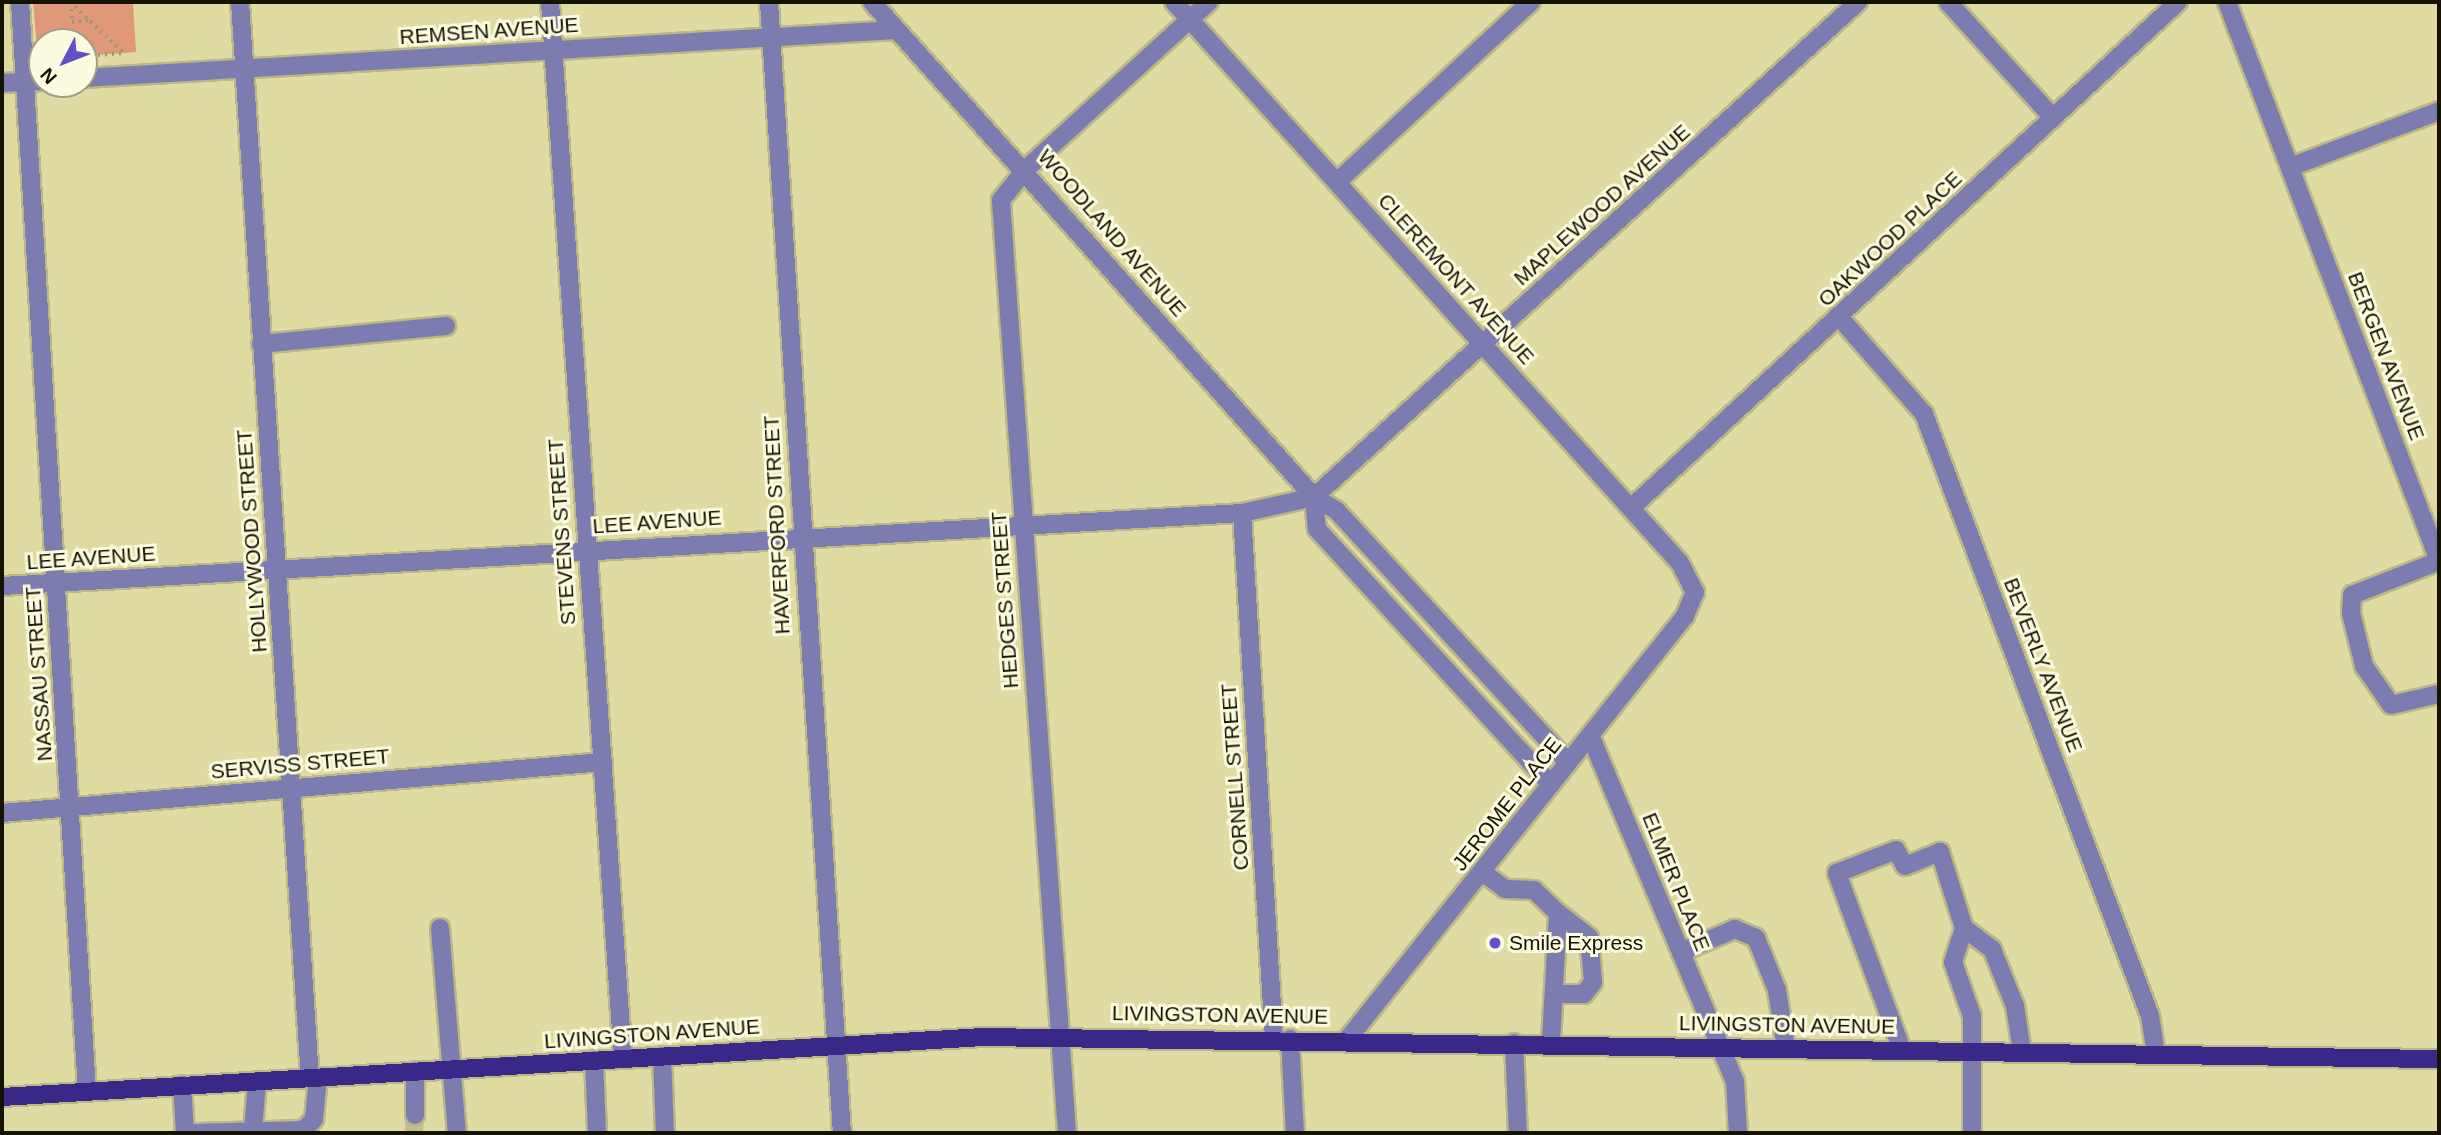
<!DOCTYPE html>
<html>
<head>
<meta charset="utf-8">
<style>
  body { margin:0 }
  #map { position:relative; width:2441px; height:1135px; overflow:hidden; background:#e0dba3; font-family:Helvetica,sans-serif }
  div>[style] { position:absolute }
  .green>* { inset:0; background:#e19879 }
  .minor-tunnel>* { height:18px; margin-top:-9px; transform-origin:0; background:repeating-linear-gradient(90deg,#c1bd8b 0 18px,transparent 0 27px) }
  .path>* { height:3.5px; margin-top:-1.75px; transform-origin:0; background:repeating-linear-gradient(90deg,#9c986d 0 2px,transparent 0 7px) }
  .roads { filter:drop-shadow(2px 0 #bbb786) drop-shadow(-2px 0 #bbb786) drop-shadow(0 2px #bbb786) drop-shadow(0 -2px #bbb786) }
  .minor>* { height:18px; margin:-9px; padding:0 9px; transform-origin:9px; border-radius:9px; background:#7c7cb0 }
  .major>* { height:18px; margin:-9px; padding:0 9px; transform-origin:9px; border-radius:9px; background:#392887 }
  .dots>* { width:19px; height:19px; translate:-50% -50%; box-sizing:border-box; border:4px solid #fdfbdf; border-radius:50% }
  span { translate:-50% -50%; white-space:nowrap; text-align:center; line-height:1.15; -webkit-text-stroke:6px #fdfbdf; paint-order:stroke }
  .street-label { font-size:21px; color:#141200 }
  .poi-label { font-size:21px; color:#141200 }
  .left { translate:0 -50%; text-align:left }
  .frame { position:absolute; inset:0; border:4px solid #141200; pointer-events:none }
  .north { position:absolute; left:28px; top:28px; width:70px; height:70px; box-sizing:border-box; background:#fdfbdf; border:2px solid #a09e86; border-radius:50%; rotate:228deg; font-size:19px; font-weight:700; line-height:28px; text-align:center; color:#141200 }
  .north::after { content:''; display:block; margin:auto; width:24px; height:32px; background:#6050c9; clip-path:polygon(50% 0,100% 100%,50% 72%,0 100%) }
</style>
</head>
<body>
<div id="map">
  <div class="green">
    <div style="clip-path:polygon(33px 2px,133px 2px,136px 52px,84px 56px,84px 42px,42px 42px,38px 60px)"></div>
  </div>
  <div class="minor-tunnel">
    <div style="left:414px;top:1133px;width:18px;rotate:-87deg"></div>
  </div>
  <div class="path">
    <div style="left:70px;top:2px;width:74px;rotate:43.4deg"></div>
    <div style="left:71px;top:2px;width:20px;rotate:87deg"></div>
    <div style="left:72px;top:22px;width:18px;rotate:-6deg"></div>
    <div style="left:84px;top:56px;width:40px;rotate:-4.3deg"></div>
  </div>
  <div class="roads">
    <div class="minor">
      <div style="left:20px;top:2px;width:1091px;rotate:86.48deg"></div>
      <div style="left:240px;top:2px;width:1078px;rotate:86.28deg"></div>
      <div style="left:550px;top:2px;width:1059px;rotate:86.05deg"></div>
      <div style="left:769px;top:2px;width:1133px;rotate:86.31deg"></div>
      <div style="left:872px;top:2px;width:664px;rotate:48.24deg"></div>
      <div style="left:1314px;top:497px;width:27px;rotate:31deg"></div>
      <div style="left:1337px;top:511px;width:341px;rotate:47.4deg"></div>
      <div style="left:1174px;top:2px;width:755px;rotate:47.95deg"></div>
      <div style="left:1680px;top:563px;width:33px;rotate:63deg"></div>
      <div style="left:1695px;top:592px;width:26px;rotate:113deg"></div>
      <div style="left:1685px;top:616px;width:542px;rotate:128.56deg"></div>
      <div style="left:1948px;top:2px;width:156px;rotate:47.8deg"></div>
      <div style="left:2227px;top:2px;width:598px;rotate:69.23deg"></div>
      <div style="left:84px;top:78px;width:813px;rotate:-3.38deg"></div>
      <div style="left:2px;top:83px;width:40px;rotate:-2.9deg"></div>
      <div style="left:2290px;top:167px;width:159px;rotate:-20.6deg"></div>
      <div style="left:1337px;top:182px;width:265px;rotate:-42.9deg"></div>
      <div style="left:1840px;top:318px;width:128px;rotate:48.8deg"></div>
      <div style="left:1924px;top:414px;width:643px;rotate:69.42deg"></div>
      <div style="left:2150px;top:1016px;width:38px;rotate:81deg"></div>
      <div style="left:261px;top:344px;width:186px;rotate:-5.6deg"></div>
      <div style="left:1314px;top:497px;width:32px;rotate:85deg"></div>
      <div style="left:1317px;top:529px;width:346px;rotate:47.5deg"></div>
      <div style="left:1631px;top:508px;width:745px;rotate:-42.77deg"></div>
      <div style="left:1242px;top:513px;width:527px;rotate:86.52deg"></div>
      <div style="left:2439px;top:561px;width:93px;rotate:158.7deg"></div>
      <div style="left:2352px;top:595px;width:18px;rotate:93deg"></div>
      <div style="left:2351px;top:613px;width:55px;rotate:76.2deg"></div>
      <div style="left:2364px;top:666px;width:47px;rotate:55.3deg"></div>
      <div style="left:2391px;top:705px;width:49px;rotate:-12.9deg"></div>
      <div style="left:2px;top:586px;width:1242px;rotate:-3.37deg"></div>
      <div style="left:1242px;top:513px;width:74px;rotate:-12.5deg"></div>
      <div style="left:1314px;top:497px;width:736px;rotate:-42.3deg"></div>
      <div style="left:1590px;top:735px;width:375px;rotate:67.3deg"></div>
      <div style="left:1735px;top:1081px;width:52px;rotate:86.7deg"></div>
      <div style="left:2px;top:813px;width:603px;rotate:-4.85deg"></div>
      <div style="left:1482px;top:872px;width:29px;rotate:36deg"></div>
      <div style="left:1505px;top:889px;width:29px;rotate:2deg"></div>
      <div style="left:1534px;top:890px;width:33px;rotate:44deg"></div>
      <div style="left:1558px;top:913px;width:131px;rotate:93.1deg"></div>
      <div style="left:440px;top:928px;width:206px;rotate:85.3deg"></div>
      <div style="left:1681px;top:952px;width:59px;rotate:-23.1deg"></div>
      <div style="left:1735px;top:929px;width:23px;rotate:23deg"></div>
      <div style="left:1756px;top:938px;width:56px;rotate:68deg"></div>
      <div style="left:1777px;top:990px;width:59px;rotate:81.2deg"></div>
      <div style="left:1554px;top:994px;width:30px"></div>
      <div style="left:1584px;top:994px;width:15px;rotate:-53deg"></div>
      <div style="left:1593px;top:982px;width:45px;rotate:-95.1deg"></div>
      <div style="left:1589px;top:937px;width:39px;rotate:-142deg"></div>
      <div style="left:1290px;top:1039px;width:94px;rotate:87deg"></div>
      <div style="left:1514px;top:1043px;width:90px;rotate:87.5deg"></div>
      <div style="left:1902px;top:1050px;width:189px;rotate:-110.2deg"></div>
      <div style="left:1837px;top:873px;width:63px;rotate:-21.3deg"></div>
      <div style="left:1896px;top:850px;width:18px;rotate:61deg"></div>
      <div style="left:1905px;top:866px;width:38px;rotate:-22deg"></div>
      <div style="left:1940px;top:852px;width:80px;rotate:72.5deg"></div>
      <div style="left:662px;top:1056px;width:77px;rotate:87.8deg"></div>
      <div style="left:594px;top:1060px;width:73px;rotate:87.6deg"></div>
      <div style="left:415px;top:1071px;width:44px;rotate:90deg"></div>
      <div style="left:182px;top:1085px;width:48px;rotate:86.4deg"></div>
      <div style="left:253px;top:1130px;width:49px;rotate:-85.3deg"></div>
      <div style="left:196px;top:1133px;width:108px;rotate:-1.6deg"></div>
      <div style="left:304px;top:1130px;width:15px;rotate:-48deg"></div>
      <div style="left:314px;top:1119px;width:42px;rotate:-84.6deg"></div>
      <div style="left:1067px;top:1133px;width:935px;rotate:-94.05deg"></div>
      <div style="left:1001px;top:200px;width:40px;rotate:-51deg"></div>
      <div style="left:1026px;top:169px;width:248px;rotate:-42.4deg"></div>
      <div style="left:1972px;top:1133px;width:117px;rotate:-90deg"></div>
      <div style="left:1972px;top:1016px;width:57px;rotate:-109.4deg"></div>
      <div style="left:1953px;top:962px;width:36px;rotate:-72deg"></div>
      <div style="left:1964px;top:928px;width:35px;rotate:37deg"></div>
      <div style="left:1992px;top:949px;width:61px;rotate:68deg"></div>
      <div style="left:2015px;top:1006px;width:47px;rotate:81.3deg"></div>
    </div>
    <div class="major">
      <div style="left:2px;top:1097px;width:983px;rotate:-3.5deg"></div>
      <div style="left:983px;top:1037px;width:1456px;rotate:0.87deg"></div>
    </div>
  </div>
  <div class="dots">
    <div style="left:1495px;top:943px;background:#6050c9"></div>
  </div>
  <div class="street-label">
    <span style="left:489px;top:31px;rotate:-4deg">REMSEN AVENUE</span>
    <span style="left:1602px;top:205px;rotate:-42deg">MAPLEWOOD AVENUE</span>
    <span style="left:1112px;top:233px;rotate:49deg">WOODLAND AVENUE</span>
    <span style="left:1890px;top:239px;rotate:-43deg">OAKWOOD PLACE</span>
    <span style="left:1456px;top:279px;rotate:48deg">CLEREMONT AVENUE</span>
    <span style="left:2386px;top:356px;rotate:69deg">BERGEN AVENUE</span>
    <span style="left:657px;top:522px;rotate:-4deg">LEE AVENUE</span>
    <span style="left:777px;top:525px;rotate:-93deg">HAVERFORD STREET</span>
    <span style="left:562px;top:532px;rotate:-94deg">STEVENS STREET</span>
    <span style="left:252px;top:541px;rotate:-94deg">HOLLYWOOD STREET</span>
    <span style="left:91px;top:558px;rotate:-4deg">LEE AVENUE</span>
    <span style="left:1005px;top:600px;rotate:-94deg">HEDGES STREET</span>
    <span style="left:2043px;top:665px;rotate:69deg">BEVERLY AVENUE</span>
    <span style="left:39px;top:674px;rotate:-94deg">NASSAU STREET</span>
    <span style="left:300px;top:764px;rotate:-5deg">SERVISS STREET</span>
    <span style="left:1235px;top:777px;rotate:-94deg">CORNELL STREET</span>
    <span style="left:1507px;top:804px;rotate:-52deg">JEROME PLACE</span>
    <span style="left:1676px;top:882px;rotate:68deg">ELMER PLACE</span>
    <span style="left:1220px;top:1015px;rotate:1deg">LIVINGSTON AVENUE</span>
    <span style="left:1787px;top:1025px;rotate:1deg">LIVINGSTON AVENUE</span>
    <span style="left:652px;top:1034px;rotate:-4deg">LIVINGSTON AVENUE</span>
  </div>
  <div class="poi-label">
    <span class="left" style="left:1509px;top:943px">Smile Express</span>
  </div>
  <div class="frame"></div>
  <div class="north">N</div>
</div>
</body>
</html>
